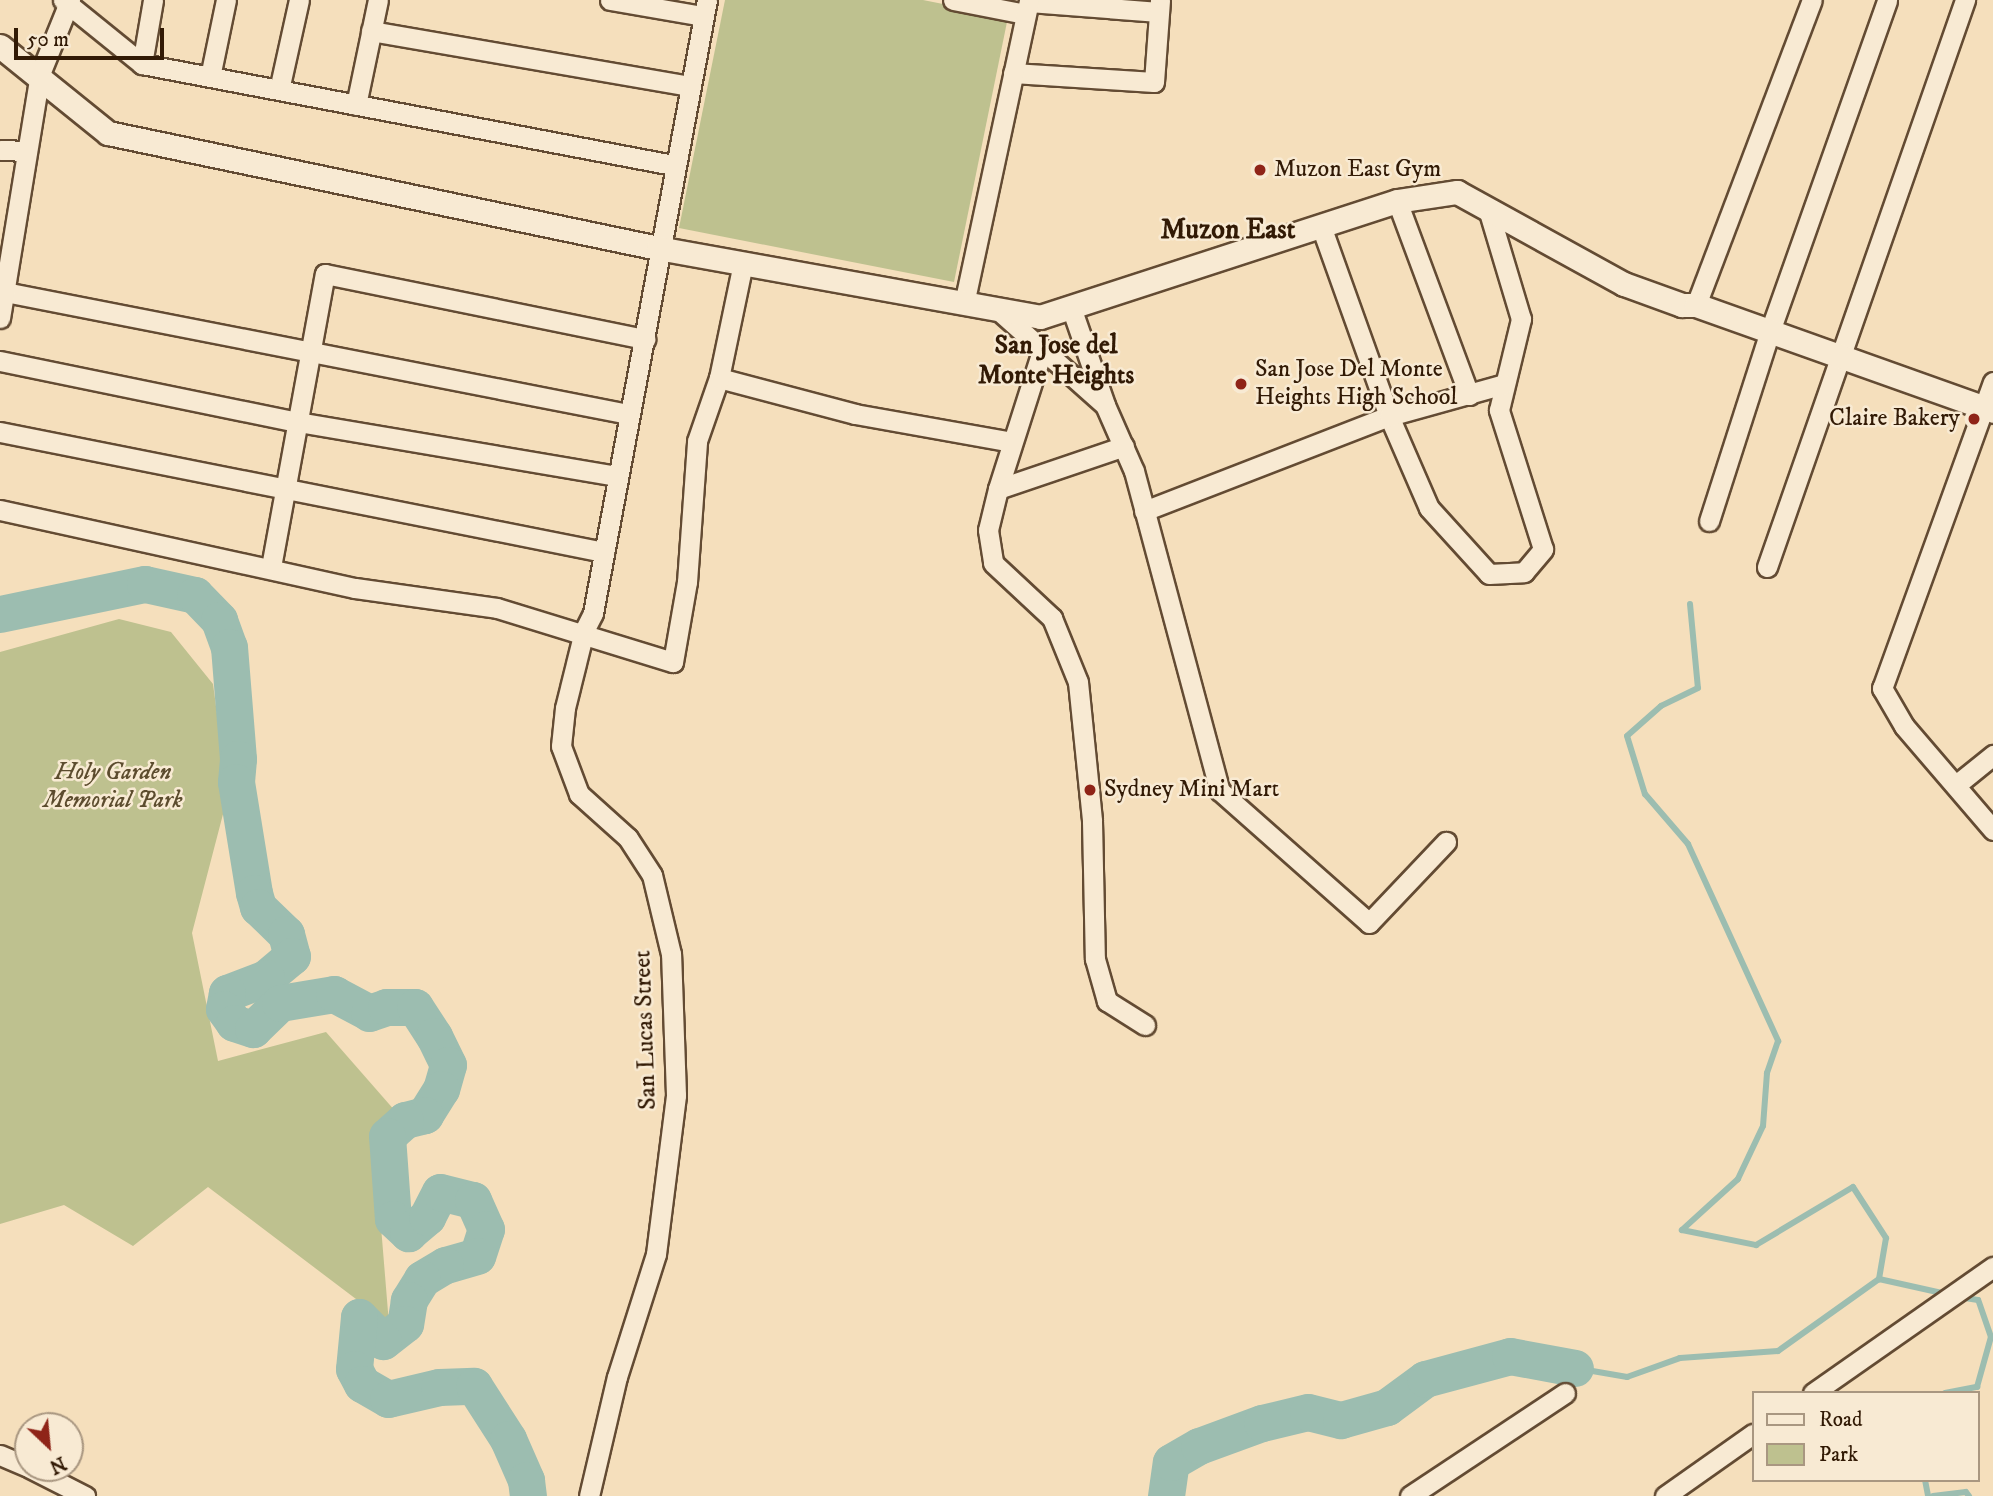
<!DOCTYPE html>
<html>
<head>
<meta charset="utf-8">
<style>
  body { margin:0 }
  #map { position:relative; width:1993px; height:1496px; overflow:hidden; background:#f5dfbc; font-family:"IM FELL DW Pica",serif }
  div>[style] { position:absolute }
  .green>* { inset:0; background:#bec18f }
  .stream>* { height:6px; margin:-3px; padding:0 3px; transform-origin:3px; border-radius:3px; background:#9cbdb0 }
  .river>* { height:37px; margin:-18.5px; padding:0 18.5px; transform-origin:18.5px; border-radius:18.5px; background:#9cbdb0 }
  .roads { filter:drop-shadow(2px 0 #634b33) drop-shadow(-2px 0 #634b33) drop-shadow(0 2px #634b33) drop-shadow(0 -2px #634b33) }
  .minor>* { height:19px; margin:-9.5px; padding:0 9.5px; transform-origin:9.5px; border-radius:9.5px; background:#f8ead3 }
  .tertiary>* { height:23px; margin:-11.5px; padding:0 11.5px; transform-origin:11.5px; border-radius:11.5px; background:#f8ead3 }
  .dots>* { width:19px; height:19px; translate:-50% -50%; box-sizing:border-box; border:4px solid #f8ead3; border-radius:50% }
  span { translate:-50% -50%; white-space:nowrap; text-align:center; line-height:1.15; -webkit-text-stroke:5px #f8ead3; paint-order:stroke }
  .poi-label { font-size:24px; color:#321a05 }
  .left { translate:0 -50%; text-align:left }
  .right { translate:-100% -50%; text-align:right }
  .park-label { font-size:24px; color:#5c4c2e; font-style:italic }
  .street-label { font-size:24px; color:#321a05 }
  .neighbourhood-label { font-size:26px; color:#321a05; font-weight:700 }
  .quarter-label { font-size:28px; color:#321a05; font-weight:700 }
  .legend { position:absolute; left:1752px; top:1391px; width:228px; height:91px; box-sizing:border-box; background:#f8ead3; border:2px solid #a99781; margin:0; padding:9px 12px; list-style:none; font-size:21px; color:#321a05 }
  .legend li { display:flex; align-items:center; gap:14px; height:35px }
  .legend b { width:35px; border:2px solid #a99781 }
  .north { position:absolute; left:14px; top:1412px; width:70px; height:70px; box-sizing:border-box; background:#f8ead3; border:2px solid #a99781; border-radius:50%; rotate:154deg; font-size:19px; font-weight:700; line-height:28px; text-align:center; color:#321a05 }
  .north::after { content:''; display:block; margin:auto; width:24px; height:32px; background:#8f2418; clip-path:polygon(50% 0,100% 100%,50% 72%,0 100%) }
  .scale { position:absolute; left:14px; top:28px; width:150px; height:32px; box-sizing:border-box; border:4px solid #321a05; border-top:0; padding-left:9px; font-size:21px; line-height:24px; white-space:nowrap; color:#321a05; -webkit-text-stroke:5px #f8ead3; paint-order:stroke }
</style>
</head>
<body>
<div id="map">
  <div class="green">
    <div style="clip-path:polygon(725px 0,923px 0,1008px 17px,954px 282px,679px 228px)"></div>
    <div style="clip-path:polygon(119px 619px,171px 632px,213px 684px,228px 795px,192px 933px,218px 1061px,326px 1032px,396px 1112px,374px 1141px,389px 1324px,208px 1187px,133px 1246px,64px 1205px,0 1224px,0 652px)"></div>
  </div>
  <div class="stream">
    <div style="left:1690px;top:604px;width:84px;rotate:84.6deg"></div>
    <div style="left:1698px;top:688px;width:41px;rotate:154.1deg"></div>
    <div style="left:1661px;top:706px;width:45px;rotate:138.6deg"></div>
    <div style="left:1627px;top:736px;width:61px;rotate:72.8deg"></div>
    <div style="left:1645px;top:794px;width:66px;rotate:49.3deg"></div>
    <div style="left:1688px;top:844px;width:217px;rotate:65.4deg"></div>
    <div style="left:1778px;top:1041px;width:34px;rotate:109deg"></div>
    <div style="left:1767px;top:1073px;width:53px;rotate:94.3deg"></div>
    <div style="left:1763px;top:1126px;width:59px;rotate:115.3deg"></div>
    <div style="left:1738px;top:1179px;width:76px;rotate:137.7deg"></div>
    <div style="left:1682px;top:1230px;width:76px;rotate:11.5deg"></div>
    <div style="left:1756px;top:1245px;width:113px;rotate:-30.9deg"></div>
    <div style="left:1853px;top:1187px;width:61px;rotate:57.1deg"></div>
    <div style="left:1886px;top:1238px;width:42px;rotate:99.7deg"></div>
    <div style="left:1879px;top:1279px;width:69px;rotate:12.6deg"></div>
    <div style="left:1575px;top:1368px;width:53px;rotate:9.8deg"></div>
    <div style="left:1627px;top:1377px;width:56px;rotate:-19.7deg"></div>
    <div style="left:1680px;top:1358px;width:98px;rotate:-4.1deg"></div>
    <div style="left:1778px;top:1351px;width:124px;rotate:-35.5deg"></div>
    <div style="left:1945px;top:1393px;width:33px;rotate:-11deg"></div>
    <div style="left:1977px;top:1387px;width:52px;rotate:-74.4deg"></div>
    <div style="left:1991px;top:1337px;width:39px;rotate:-109deg"></div>
    <div style="left:1978px;top:1300px;width:18px;rotate:-171deg"></div>
    <div style="left:1925px;top:1480px;width:16px;rotate:79deg"></div>
    <div style="left:1933px;top:1496px;width:33px;rotate:-7deg"></div>
    <div style="left:1966px;top:1492px;width:5px;rotate:53deg"></div>
  </div>
  <div class="river">
    <div style="left:0;top:614px;width:148px;rotate:-11.7deg"></div>
    <div style="left:145px;top:584px;width:51px;rotate:12.4deg"></div>
    <div style="left:195px;top:595px;width:35px;rotate:46deg"></div>
    <div style="left:219px;top:620px;width:29px;rotate:70deg"></div>
    <div style="left:229px;top:647px;width:112px;rotate:85.4deg"></div>
    <div style="left:238px;top:759px;width:23px;rotate:95deg"></div>
    <div style="left:236px;top:782px;width:112px;rotate:80.8deg"></div>
    <div style="left:254px;top:893px;width:15px;rotate:74deg"></div>
    <div style="left:258px;top:907px;width:39px;rotate:44deg"></div>
    <div style="left:286px;top:934px;width:23px;rotate:75deg"></div>
    <div style="left:292px;top:956px;width:34px;rotate:140deg"></div>
    <div style="left:266px;top:978px;width:42px;rotate:159deg"></div>
    <div style="left:227px;top:993px;width:16px;rotate:101deg"></div>
    <div style="left:224px;top:1009px;width:17px;rotate:54deg"></div>
    <div style="left:234px;top:1023px;width:20px;rotate:18deg"></div>
    <div style="left:253px;top:1029px;width:37px;rotate:-44deg"></div>
    <div style="left:280px;top:1003px;width:55px;rotate:-9.5deg"></div>
    <div style="left:334px;top:994px;width:40px;rotate:28deg"></div>
    <div style="left:369px;top:1013px;width:18px;rotate:-19deg"></div>
    <div style="left:386px;top:1007px;width:29px"></div>
    <div style="left:415px;top:1007px;width:35px;rotate:57deg"></div>
    <div style="left:434px;top:1036px;width:32px;rotate:64deg"></div>
    <div style="left:448px;top:1065px;width:25px;rotate:106deg"></div>
    <div style="left:441px;top:1089px;width:31px;rotate:122deg"></div>
    <div style="left:425px;top:1115px;width:21px;rotate:166deg"></div>
    <div style="left:405px;top:1120px;width:24px;rotate:138deg"></div>
    <div style="left:387px;top:1136px;width:83px;rotate:85.9deg"></div>
    <div style="left:393px;top:1219px;width:21px;rotate:43deg"></div>
    <div style="left:408px;top:1233px;width:25px;rotate:-40deg"></div>
    <div style="left:427px;top:1217px;width:28px;rotate:-63deg"></div>
    <div style="left:440px;top:1192px;width:34px;rotate:14deg"></div>
    <div style="left:473px;top:1200px;width:32px;rotate:66deg"></div>
    <div style="left:486px;top:1229px;width:28px;rotate:108deg"></div>
    <div style="left:477px;top:1256px;width:33px;rotate:164deg"></div>
    <div style="left:445px;top:1265px;width:27px;rotate:149deg"></div>
    <div style="left:422px;top:1279px;width:25px;rotate:122deg"></div>
    <div style="left:409px;top:1300px;width:24px;rotate:99deg"></div>
    <div style="left:405px;top:1324px;width:28px;rotate:142deg"></div>
    <div style="left:383px;top:1341px;width:34px;rotate:-135deg"></div>
    <div style="left:359px;top:1317px;width:52px;rotate:95.5deg"></div>
    <div style="left:354px;top:1369px;width:17px;rotate:62deg"></div>
    <div style="left:362px;top:1384px;width:30px;rotate:30deg"></div>
    <div style="left:388px;top:1399px;width:52px;rotate:-13.2deg"></div>
    <div style="left:439px;top:1387px;width:35px;rotate:-2deg"></div>
    <div style="left:474px;top:1386px;width:63px;rotate:57.3deg"></div>
    <div style="left:508px;top:1439px;width:45px;rotate:66.3deg"></div>
    <div style="left:526px;top:1480px;width:16px;rotate:83deg"></div>
    <div style="left:1166px;top:1496px;width:34px;rotate:-82deg"></div>
    <div style="left:1171px;top:1462px;width:32px;rotate:-30deg"></div>
    <div style="left:1199px;top:1446px;width:67px;rotate:-20.1deg"></div>
    <div style="left:1262px;top:1423px;width:47px;rotate:-13.4deg"></div>
    <div style="left:1308px;top:1412px;width:34px;rotate:14deg"></div>
    <div style="left:1341px;top:1420px;width:48px;rotate:-15.8deg"></div>
    <div style="left:1387px;top:1407px;width:47px;rotate:-36.4deg"></div>
    <div style="left:1425px;top:1379px;width:88px;rotate:-15.1deg"></div>
    <div style="left:1510px;top:1356px;width:66px;rotate:10.5deg"></div>
  </div>
  <div class="roads">
    <div class="minor">
      <div style="left:63px;top:0;width:102px;rotate:39deg"></div>
      <div style="left:142px;top:64px;width:541px;rotate:10.77deg"></div>
      <div style="left:610px;top:0;width:94px;rotate:9.8deg"></div>
      <div style="left:953px;top:0;width:73px;rotate:11deg"></div>
      <div style="left:1029px;top:2px;width:130px;rotate:4.4deg"></div>
      <div style="left:371px;top:31px;width:322px;rotate:9.8deg"></div>
      <div style="left:142px;top:64px;width:65px;rotate:-80.2deg"></div>
      <div style="left:1013px;top:73px;width:141px;rotate:3.7deg"></div>
      <div style="left:1154px;top:82px;width:82px;rotate:-85.8deg"></div>
      <div style="left:210px;top:77px;width:79px;rotate:-78.3deg"></div>
      <div style="left:279px;top:90px;width:92px;rotate:-77.5deg"></div>
      <div style="left:356px;top:105px;width:107px;rotate:-78.2deg"></div>
      <div style="left:0;top:150px;width:24px;rotate:2deg"></div>
      <div style="left:1397px;top:201px;width:207px;rotate:69.6deg"></div>
      <div style="left:1321px;top:226px;width:202px;rotate:70.3deg"></div>
      <div style="left:1389px;top:416px;width:100px;rotate:66.5deg"></div>
      <div style="left:1429px;top:508px;width:89px;rotate:47.7deg"></div>
      <div style="left:1489px;top:574px;width:35px;rotate:-3deg"></div>
      <div style="left:1524px;top:572px;width:30px;rotate:-50deg"></div>
      <div style="left:1543px;top:549px;width:146px;rotate:-107.6deg"></div>
      <div style="left:1499px;top:410px;width:94px;rotate:-76.4deg"></div>
      <div style="left:1521px;top:319px;width:115px;rotate:-106.7deg"></div>
      <div style="left:5px;top:292px;width:635px;rotate:11.08deg"></div>
      <div style="left:964px;top:304px;width:311px;rotate:-77.9deg"></div>
      <div style="left:1696px;top:305px;width:326px;rotate:-69.2deg"></div>
      <div style="left:998px;top:310px;width:142px;rotate:41.6deg"></div>
      <div style="left:1072px;top:310px;width:101px;rotate:70.8deg"></div>
      <div style="left:1105px;top:405px;width:72px;rotate:66.3deg"></div>
      <div style="left:1134px;top:471px;width:331px;rotate:75deg"></div>
      <div style="left:1220px;top:791px;width:199px;rotate:41.5deg"></div>
      <div style="left:1369px;top:923px;width:112px;rotate:-46.5deg"></div>
      <div style="left:0;top:318px;width:247px;rotate:-80.7deg"></div>
      <div style="left:40px;top:74px;width:80px;rotate:-67.9deg"></div>
      <div style="left:1042px;top:351px;width:145px;rotate:107.7deg"></div>
      <div style="left:998px;top:489px;width:42px;rotate:103.7deg"></div>
      <div style="left:988px;top:530px;width:33px;rotate:81deg"></div>
      <div style="left:993px;top:563px;width:81px;rotate:43deg"></div>
      <div style="left:1052px;top:618px;width:69px;rotate:67.9deg"></div>
      <div style="left:1078px;top:682px;width:140px;rotate:84.2deg"></div>
      <div style="left:1092px;top:821px;width:138px;rotate:88.8deg"></div>
      <div style="left:1095px;top:959px;width:44px;rotate:74.1deg"></div>
      <div style="left:1107px;top:1001px;width:45px;rotate:32.3deg"></div>
      <div style="left:0;top:361px;width:304px;rotate:11.6deg"></div>
      <div style="left:298px;top:422px;width:324px;rotate:9.6deg"></div>
      <div style="left:719px;top:378px;width:141px;rotate:14.8deg"></div>
      <div style="left:855px;top:414px;width:159px;rotate:10.1deg"></div>
      <div style="left:1993px;top:382px;width:326px;rotate:109.9deg"></div>
      <div style="left:1882px;top:688px;width:44px;rotate:59.9deg"></div>
      <div style="left:1904px;top:726px;width:137px;rotate:49.4deg"></div>
      <div style="left:0;top:432px;width:616px;rotate:11.24deg"></div>
      <div style="left:998px;top:489px;width:133px;rotate:-18.8deg"></div>
      <div style="left:0;top:510px;width:363px;rotate:12.4deg"></div>
      <div style="left:355px;top:588px;width:143px;rotate:8deg"></div>
      <div style="left:497px;top:608px;width:184px;rotate:17.1deg"></div>
      <div style="left:673px;top:662px;width:81px;rotate:-80.1deg"></div>
      <div style="left:687px;top:582px;width:141px;rotate:-85.9deg"></div>
      <div style="left:697px;top:441px;width:67px;rotate:-70.8deg"></div>
      <div style="left:719px;top:378px;width:117px;rotate:-78.2deg"></div>
      <div style="left:1144px;top:511px;width:263px;rotate:-21.2deg"></div>
      <div style="left:1389px;top:416px;width:119px;rotate:-15.5deg"></div>
      <div style="left:1709px;top:521px;width:196px;rotate:-72.2deg"></div>
      <div style="left:1769px;top:334px;width:354px;rotate:-70.5deg"></div>
      <div style="left:271px;top:567px;width:298px;rotate:-79.6deg"></div>
      <div style="left:325px;top:274px;width:327px;rotate:11.5deg"></div>
      <div style="left:1767px;top:567px;width:601px;rotate:-70.75deg"></div>
      <div style="left:1956px;top:785px;width:48px;rotate:-39deg"></div>
      <div style="left:1813px;top:1393px;width:220px;rotate:-35deg"></div>
      <div style="left:0;top:1455px;width:30px;rotate:23deg"></div>
      <div style="left:30px;top:1468px;width:62px;rotate:27deg"></div>
      <div style="left:589px;top:1496px;width:122px;rotate:-76.8deg"></div>
      <div style="left:617px;top:1377px;width:129px;rotate:-72.4deg"></div>
      <div style="left:656px;top:1254px;width:160px;rotate:-82.8deg"></div>
      <div style="left:676px;top:1095px;width:141px;rotate:-92deg"></div>
      <div style="left:671px;top:954px;width:81px;rotate:-103.5deg"></div>
      <div style="left:652px;top:875px;width:44px;rotate:-123deg"></div>
      <div style="left:628px;top:838px;width:66px;rotate:-138.1deg"></div>
      <div style="left:579px;top:794px;width:51px;rotate:-110.6deg"></div>
      <div style="left:561px;top:746px;width:38px;rotate:-84deg"></div>
      <div style="left:565px;top:708px;width:79px;rotate:-76.1deg"></div>
      <div style="left:584px;top:631px;width:20px;rotate:-63deg"></div>
      <div style="left:593px;top:613px;width:624px;rotate:-79.47deg"></div>
      <div style="left:1410px;top:1496px;width:186px;rotate:-33.6deg"></div>
      <div style="left:1665px;top:1496px;width:108px;rotate:-35.2deg"></div>
    </div>
    <div class="tertiary">
      <div style="left:0;top:46px;width:139px;rotate:38.9deg"></div>
      <div style="left:108px;top:133px;width:562px;rotate:11.81deg"></div>
      <div style="left:658px;top:248px;width:388px;rotate:10.2deg"></div>
      <div style="left:1040px;top:317px;width:375px;rotate:-18deg"></div>
      <div style="left:1397px;top:201px;width:61px;rotate:-8.5deg"></div>
      <div style="left:1457px;top:192px;width:191px;rotate:28.9deg"></div>
      <div style="left:1624px;top:284px;width:62px;rotate:19.9deg"></div>
      <div style="left:1682px;top:305px;width:14px"></div>
      <div style="left:1696px;top:305px;width:315px;rotate:19.6deg"></div>
    </div>
  </div>
  <div class="dots">
    <div style="left:1260px;top:170px;background:#8f2418"></div>
    <div style="left:1241px;top:384px;background:#8f2418"></div>
    <div style="left:1974px;top:419px;background:#8f2418"></div>
    <div style="left:1090px;top:790px;background:#8f2418"></div>
  </div>
  <div class="poi-label">
    <span class="left" style="left:1274px;top:170px">Muzon East Gym</span>
    <span class="left" style="left:1255px;top:384px">San Jose Del Monte<br>Heights High School</span>
    <span class="right" style="left:1960px;top:419px">Claire Bakery</span>
    <span class="left" style="left:1104px;top:790px">Sydney Mini Mart</span>
  </div>
  <div class="park-label">
    <span style="left:113px;top:787px">Holy Garden<br>Memorial Park</span>
  </div>
  <div class="street-label">
    <span style="left:646px;top:1030px;rotate:-92deg">San Lucas Street</span>
  </div>
  <div class="neighbourhood-label">
    <span style="left:1056px;top:361px">San Jose del<br>Monte Heights</span>
  </div>
  <div class="quarter-label">
    <span style="left:1228px;top:230px">Muzon East</span>
  </div>
  <ul class="legend">
  <li><b style="height:9px;background:#f8ead3"></b>Road</li>
  <li><b style="height:19px;background:#bec18f"></b>Park</li>
  </ul>
  <div class="north">N</div>
  <div class="scale">50 m</div>
</div>
</body>
</html>
